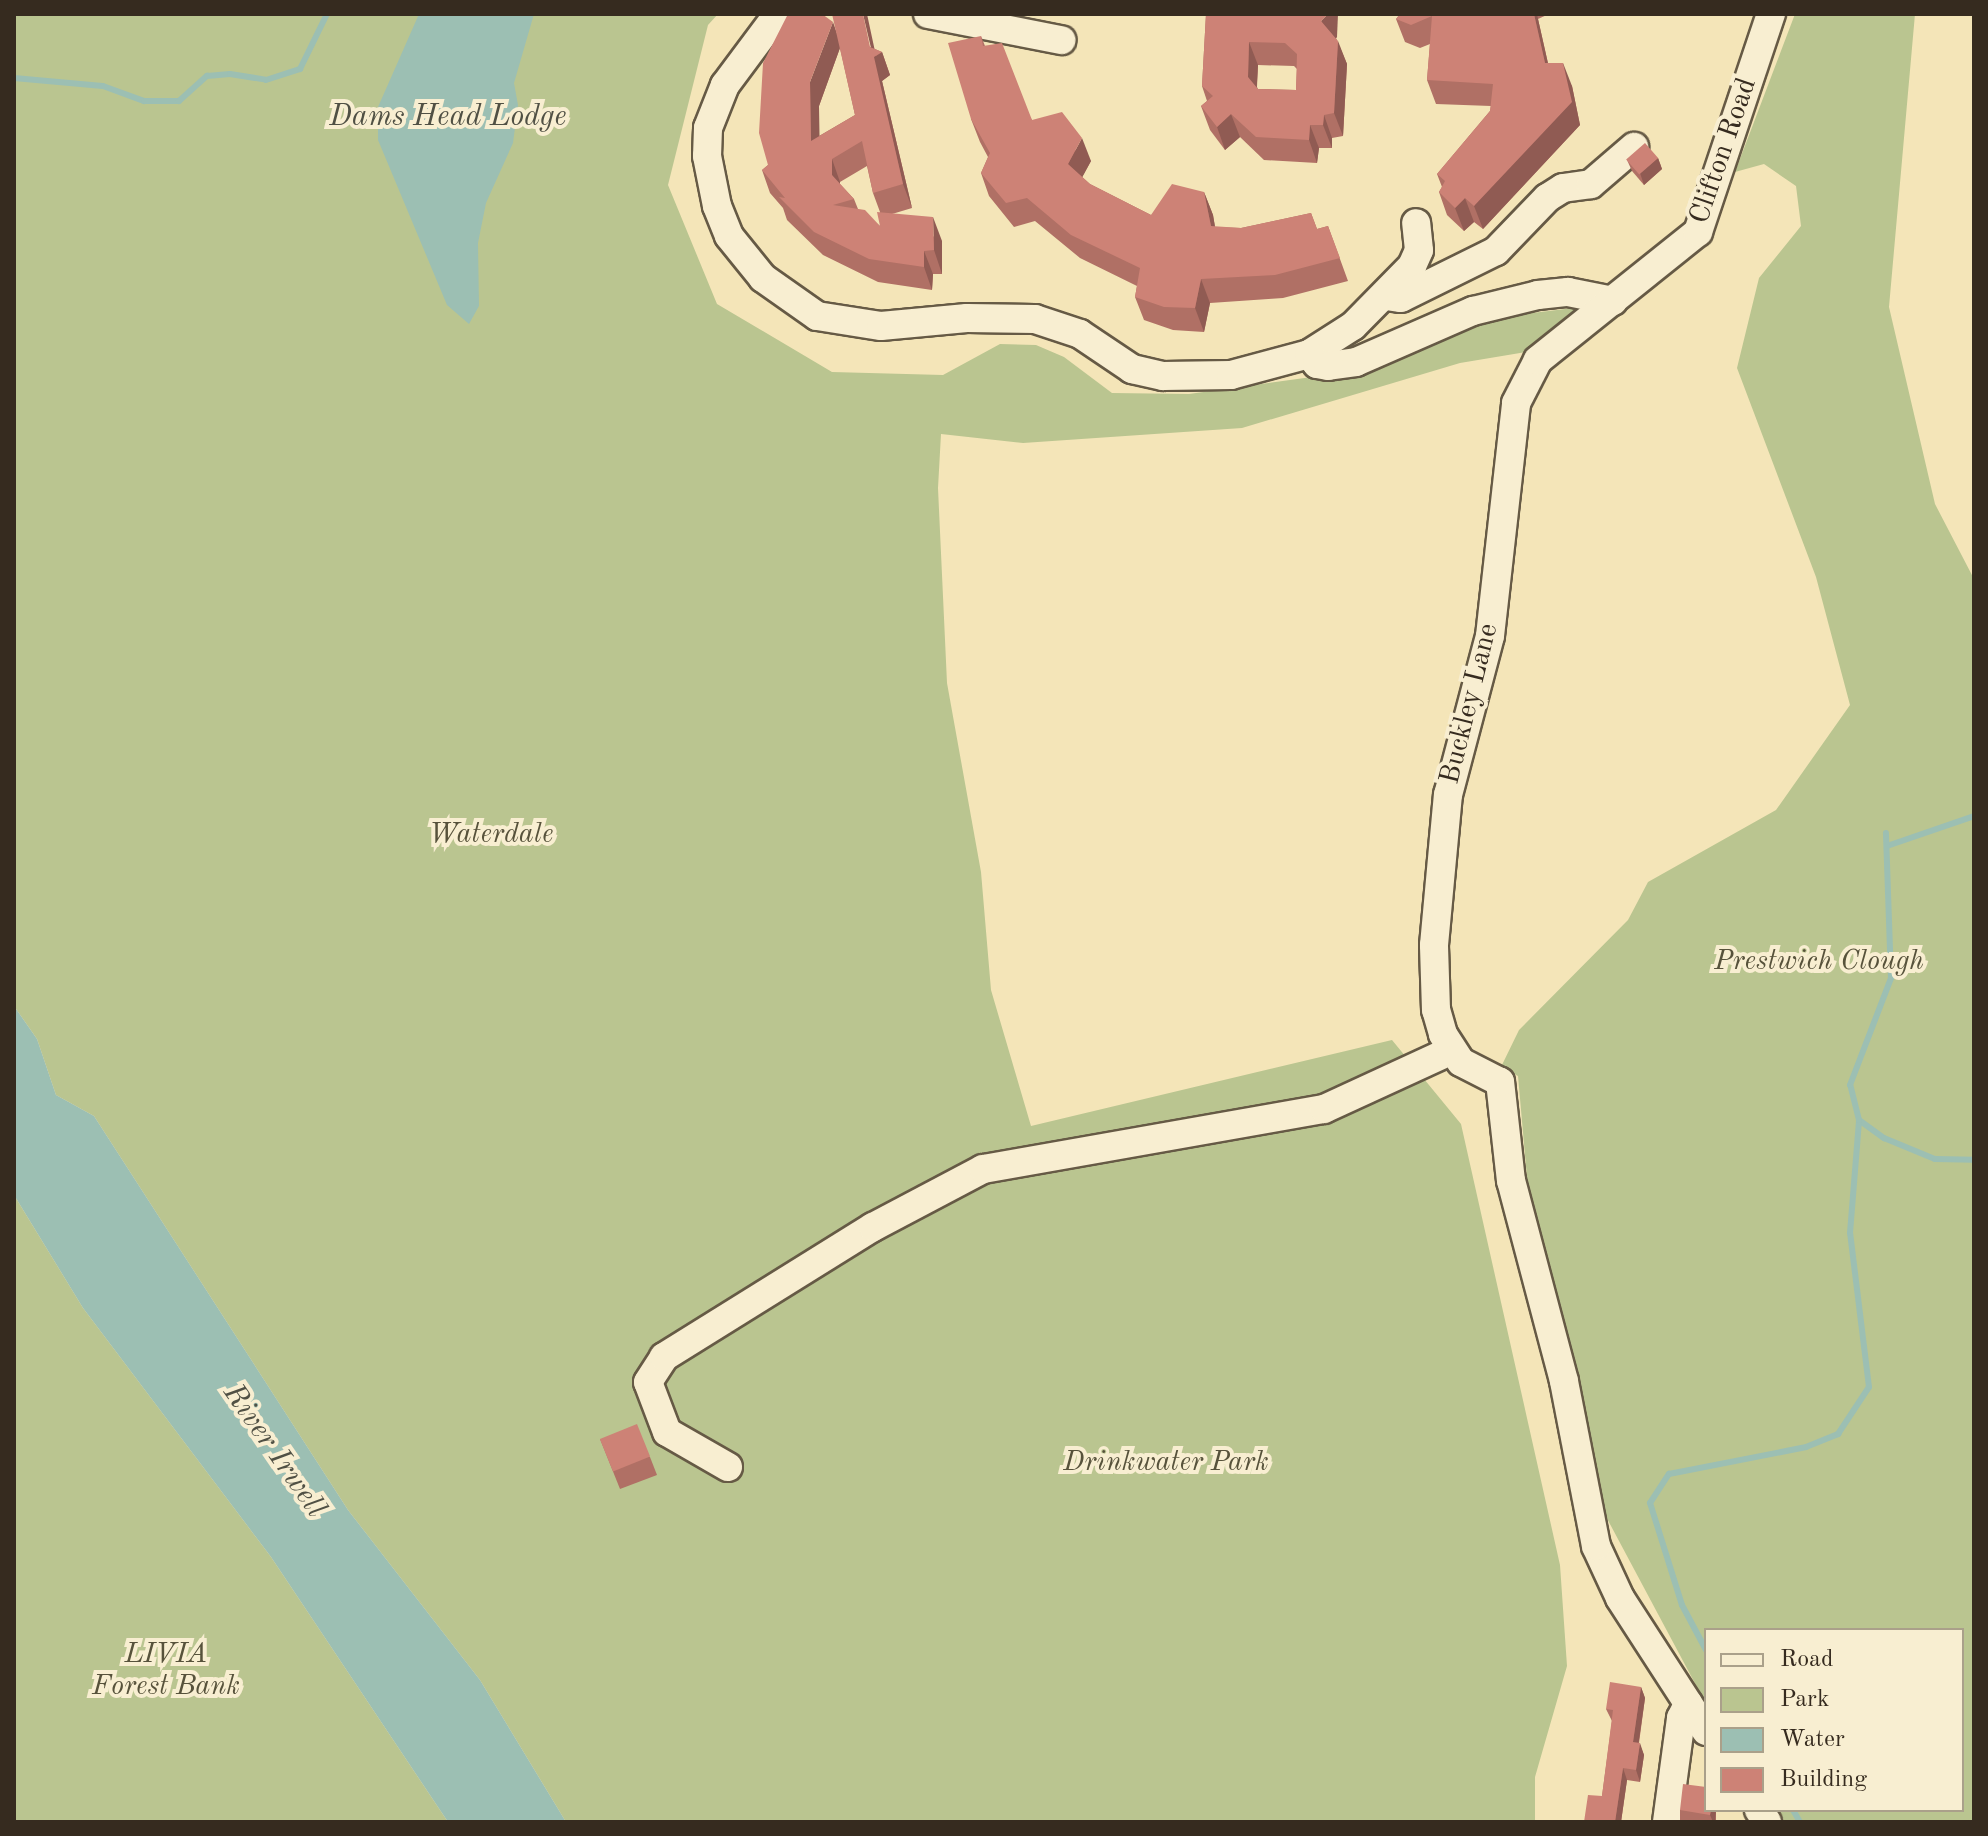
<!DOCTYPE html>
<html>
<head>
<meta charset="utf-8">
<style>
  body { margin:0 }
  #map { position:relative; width:1988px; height:1836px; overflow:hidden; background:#f4e5b8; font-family:"Old Standard TT",serif }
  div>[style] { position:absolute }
  .green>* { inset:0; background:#bac590 }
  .water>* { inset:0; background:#9cbfb3 }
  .stream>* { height:6px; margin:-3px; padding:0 3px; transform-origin:3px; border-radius:3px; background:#9cbfb3 }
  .roads { filter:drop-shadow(2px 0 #665a45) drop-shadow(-2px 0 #665a45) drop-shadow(0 2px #665a45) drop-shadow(0 -2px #665a45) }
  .minor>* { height:28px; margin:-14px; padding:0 14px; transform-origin:14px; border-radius:14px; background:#f8eed1 }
  .wall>* { inset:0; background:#b07065; transform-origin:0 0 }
  .shaded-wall>* { inset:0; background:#905b53 }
  .building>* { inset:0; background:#cd8276; transform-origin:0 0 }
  span { translate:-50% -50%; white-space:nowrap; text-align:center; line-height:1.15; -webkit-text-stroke:8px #f8eed1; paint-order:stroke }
  .street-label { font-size:28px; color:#362b1f }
  .park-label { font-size:28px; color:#57523b; font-style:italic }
  .water-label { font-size:30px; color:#505044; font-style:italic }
  .frame { position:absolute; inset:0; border:16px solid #362b1f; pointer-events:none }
  .legend { position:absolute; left:1704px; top:1628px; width:260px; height:184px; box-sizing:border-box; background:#f8eed1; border:2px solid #aaa08a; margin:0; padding:10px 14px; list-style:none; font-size:24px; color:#362b1f }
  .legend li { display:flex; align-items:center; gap:16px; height:40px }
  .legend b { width:40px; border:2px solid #aaa08a }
</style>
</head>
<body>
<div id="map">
  <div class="green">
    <div style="clip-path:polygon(14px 14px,718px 14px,708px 25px,668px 185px,717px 304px,832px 372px,943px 375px,1000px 344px,1036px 345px,1064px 357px,1112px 393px,1189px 394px,1319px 376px,1475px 320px,1590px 306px,1526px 352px,1460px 363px,1242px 428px,1023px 443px,941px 434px,938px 488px,947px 683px,981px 872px,991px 990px,1031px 1126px,1392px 1040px,1461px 1124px,1560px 1565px,1567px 1666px,1535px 1777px,1535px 1822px,566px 1822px,480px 1680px,348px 1510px,94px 1116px,56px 1095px,37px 1039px,14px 1006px)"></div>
    <div style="clip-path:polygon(1795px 14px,1915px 14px,1889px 307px,1935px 504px,1974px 579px,1974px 1822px,1785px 1822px,1777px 1810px,1962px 1810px,1962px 1630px,1706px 1630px,1706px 1704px,1603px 1511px,1528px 1189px,1518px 1076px,1501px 1067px,1519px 1030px,1628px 920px,1648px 882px,1776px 810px,1850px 705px,1816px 577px,1737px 368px,1759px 278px,1801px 226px,1796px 186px,1764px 164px,1735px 172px)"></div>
    <div style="clip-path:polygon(14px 1195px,83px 1308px,271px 1557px,448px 1822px,14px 1822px)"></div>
  </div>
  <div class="water">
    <div style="clip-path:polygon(419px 14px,534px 14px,514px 83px,518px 105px,513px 143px,486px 203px,478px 243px,479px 306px,469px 324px,447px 305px,378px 140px,378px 107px)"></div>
    <div style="clip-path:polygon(14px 1006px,37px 1039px,56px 1095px,94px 1116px,348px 1510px,480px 1680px,566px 1822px,448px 1822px,271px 1557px,83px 1308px,14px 1195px)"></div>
  </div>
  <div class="stream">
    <div style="left:14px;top:78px;width:89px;rotate:5.1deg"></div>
    <div style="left:103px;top:86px;width:44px;rotate:20.1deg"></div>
    <div style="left:144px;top:101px;width:35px"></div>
    <div style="left:179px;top:101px;width:38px;rotate:-42deg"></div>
    <div style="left:207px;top:76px;width:23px;rotate:-5deg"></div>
    <div style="left:230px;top:74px;width:36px;rotate:9deg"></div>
    <div style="left:266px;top:80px;width:36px;rotate:-18deg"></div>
    <div style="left:300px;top:69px;width:61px;rotate:-63.9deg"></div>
    <div style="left:1887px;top:846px;width:92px;rotate:-19deg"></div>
    <div style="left:1859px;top:1120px;width:31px;rotate:36deg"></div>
    <div style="left:1884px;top:1138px;width:55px;rotate:22.4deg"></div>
    <div style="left:1935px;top:1159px;width:39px;rotate:1deg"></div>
    <div style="left:1706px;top:1650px;width:51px;rotate:-118.1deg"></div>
    <div style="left:1682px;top:1605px;width:107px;rotate:-107.4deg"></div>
    <div style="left:1650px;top:1503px;width:35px;rotate:-57deg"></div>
    <div style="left:1669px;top:1474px;width:140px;rotate:-11.1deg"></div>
    <div style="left:1806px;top:1447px;width:35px;rotate:-22deg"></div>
    <div style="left:1838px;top:1434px;width:56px;rotate:-56.6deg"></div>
    <div style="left:1869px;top:1387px;width:155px;rotate:-97deg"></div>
    <div style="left:1850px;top:1233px;width:113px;rotate:-85.4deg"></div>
    <div style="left:1859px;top:1120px;width:36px;rotate:-104deg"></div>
    <div style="left:1850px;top:1085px;width:115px;rotate:-69deg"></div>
    <div style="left:1891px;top:978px;width:145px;rotate:-92deg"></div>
    <div style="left:1793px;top:1810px;width:14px;rotate:60deg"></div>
  </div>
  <div class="roads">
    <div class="minor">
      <div style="left:778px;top:14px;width:89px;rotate:126.7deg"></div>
      <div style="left:725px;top:85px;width:46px;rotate:111.6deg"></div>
      <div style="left:708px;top:128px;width:28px;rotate:92deg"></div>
      <div style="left:707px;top:156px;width:51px;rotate:78.7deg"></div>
      <div style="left:717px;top:206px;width:32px;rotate:68deg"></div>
      <div style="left:729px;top:236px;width:54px;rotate:51deg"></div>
      <div style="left:763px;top:278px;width:66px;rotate:35.1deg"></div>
      <div style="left:817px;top:316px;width:65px;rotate:8.9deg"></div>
      <div style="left:881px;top:326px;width:86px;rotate:-5.3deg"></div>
      <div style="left:967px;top:318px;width:68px;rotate:0.8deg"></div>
      <div style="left:1035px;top:319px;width:47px;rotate:18.4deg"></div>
      <div style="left:1080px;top:334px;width:63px;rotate:33.9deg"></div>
      <div style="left:1132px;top:369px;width:32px;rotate:13deg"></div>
      <div style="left:1163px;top:376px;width:68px;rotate:-0.8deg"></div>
      <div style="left:1231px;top:375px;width:81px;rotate:-15.1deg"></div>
      <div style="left:1309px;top:354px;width:52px;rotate:-32.5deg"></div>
      <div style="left:1353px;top:326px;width:84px;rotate:-45.5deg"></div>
      <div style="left:1412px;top:266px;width:17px;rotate:-66deg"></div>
      <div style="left:1419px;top:250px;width:27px;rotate:-96deg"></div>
      <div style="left:928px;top:14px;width:136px;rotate:11.1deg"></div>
      <div style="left:1386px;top:296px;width:15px;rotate:8deg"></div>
      <div style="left:1401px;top:298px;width:106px;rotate:-26.3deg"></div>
      <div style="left:1496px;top:251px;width:74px;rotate:-46.1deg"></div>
      <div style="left:1547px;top:198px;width:19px;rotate:-32deg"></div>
      <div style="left:1563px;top:188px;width:28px;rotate:-8deg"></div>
      <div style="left:1591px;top:184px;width:57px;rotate:-40.7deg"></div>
      <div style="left:1309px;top:354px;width:13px;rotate:51deg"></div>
      <div style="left:1317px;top:364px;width:11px;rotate:10deg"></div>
      <div style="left:1328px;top:366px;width:28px;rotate:-8deg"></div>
      <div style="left:1356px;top:362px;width:128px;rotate:-23.6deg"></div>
      <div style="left:1473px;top:311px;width:67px;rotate:-13.8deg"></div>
      <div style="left:1538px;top:295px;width:30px;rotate:-6deg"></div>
      <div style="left:1568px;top:292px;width:46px;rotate:11.3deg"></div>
      <div style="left:728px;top:1467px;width:70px;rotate:-150.2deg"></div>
      <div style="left:667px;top:1432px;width:53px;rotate:-110.8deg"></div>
      <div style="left:648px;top:1382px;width:30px;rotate:-57deg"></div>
      <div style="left:664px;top:1357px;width:246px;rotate:-31.9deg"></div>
      <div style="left:873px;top:1227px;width:124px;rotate:-27.8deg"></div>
      <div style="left:983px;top:1169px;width:346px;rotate:-10deg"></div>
      <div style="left:1324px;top:1109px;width:141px;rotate:-24.7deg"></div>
      <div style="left:1706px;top:1731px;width:158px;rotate:-122.9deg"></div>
      <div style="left:1620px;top:1598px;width:57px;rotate:-114.8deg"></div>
      <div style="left:1596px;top:1546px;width:168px;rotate:-101deg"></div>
      <div style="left:1564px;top:1381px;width:207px;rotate:-104.8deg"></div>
      <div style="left:1511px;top:1181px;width:100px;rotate:-96.3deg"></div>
      <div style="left:1500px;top:1082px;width:44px;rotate:-152.9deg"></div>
      <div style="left:1461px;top:1062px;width:33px;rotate:-123deg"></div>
      <div style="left:1443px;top:1034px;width:25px;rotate:-106deg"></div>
      <div style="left:1436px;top:1010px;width:65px;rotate:-91.8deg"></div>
      <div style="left:1434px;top:945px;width:151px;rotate:-84.7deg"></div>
      <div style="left:1448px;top:795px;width:164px;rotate:-75.2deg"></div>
      <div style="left:1490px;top:636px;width:234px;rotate:-83.6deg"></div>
      <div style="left:1516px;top:403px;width:48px;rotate:-62.9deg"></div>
      <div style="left:1538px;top:360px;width:205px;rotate:-38.7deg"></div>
      <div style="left:1698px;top:232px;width:230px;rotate:-71.5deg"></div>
      <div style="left:1759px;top:1810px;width:14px;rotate:56deg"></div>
      <div style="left:1667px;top:1822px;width:105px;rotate:-82.3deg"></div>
      <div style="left:1681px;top:1718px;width:16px;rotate:-63deg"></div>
    </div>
  </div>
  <div class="wall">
    <div style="clip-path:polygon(evenodd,1206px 14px,1337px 37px,1336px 38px,1347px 64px,1343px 136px,1332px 138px,1332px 148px,1319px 148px,1317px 163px,1264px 160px,1240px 137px,1225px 150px,1210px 130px,1201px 106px,1207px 101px,1202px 86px,1206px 14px,1258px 65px,1294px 66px,1297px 69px,1296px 90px,1258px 89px,1257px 87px,1258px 65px)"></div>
    <div style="clip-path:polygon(1400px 14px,1549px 14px,1538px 19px,1548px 63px,1572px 86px,1580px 125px,1483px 229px,1474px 222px,1464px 231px,1447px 215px,1439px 192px,1442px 187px,1437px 174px,1490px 111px,1491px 106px,1436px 104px,1427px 80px,1430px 44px,1420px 48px,1405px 42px,1396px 19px)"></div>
    <div style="clip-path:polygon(evenodd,837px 33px,882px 52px,890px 75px,882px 81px,912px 208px,892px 214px,942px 241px,942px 274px,933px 274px,932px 290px,878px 282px,823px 255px,787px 220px,783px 208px,770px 193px,762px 170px,768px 165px,837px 33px,840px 48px,855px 115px,819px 136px,819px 106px,840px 48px,837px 33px,867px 166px,873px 193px,880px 212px,880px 226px,858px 209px,854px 199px,840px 184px,840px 182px,867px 166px)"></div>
    <div style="clip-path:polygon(981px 36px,985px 46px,1032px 120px,1091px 161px,1082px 177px,1090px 184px,1151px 215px,1204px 192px,1213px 215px,1215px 227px,1241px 228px,1311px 213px,1317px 229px,1328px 226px,1348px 281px,1283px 298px,1210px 303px,1204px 332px,1173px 330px,1144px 320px,1135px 297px,1137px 286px,1080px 258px,1035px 221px,1014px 227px,989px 196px,981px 173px,988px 157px,980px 142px,971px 119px)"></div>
    <div style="clip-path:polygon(1658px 158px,1662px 169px,1644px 185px,1632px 171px,1627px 160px)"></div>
    <div style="clip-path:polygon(600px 1439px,650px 1457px,657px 1475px,620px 1489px)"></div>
    <div style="clip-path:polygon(1641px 1687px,1645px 1698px,1639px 1743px,1644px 1755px,1640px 1782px,1627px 1780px,1621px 1822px,1584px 1822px,1602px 1796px,1612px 1721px,1606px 1709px)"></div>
    <div style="left:1680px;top:1810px;width:36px;height:13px"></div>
  </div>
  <div class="shaded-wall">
    <div style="clip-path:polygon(863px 14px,867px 14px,876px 56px,882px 52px,890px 75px,882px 81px,912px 208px,903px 184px)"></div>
    <div style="clip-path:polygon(1328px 14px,1338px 14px,1337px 37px,1329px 45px,1321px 21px)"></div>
    <div style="clip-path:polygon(1534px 14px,1537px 14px,1538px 19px,1553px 86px,1545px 63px)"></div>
    <div style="clip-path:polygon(833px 22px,841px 45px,819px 106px,820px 164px,811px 141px,810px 82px)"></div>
    <div style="clip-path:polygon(1338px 41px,1347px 64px,1343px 136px,1334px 113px)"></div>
    <div style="clip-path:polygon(1249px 42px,1258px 65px,1256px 100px,1248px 77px)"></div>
    <div style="clip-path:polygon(1563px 63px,1572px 86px,1580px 125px,1483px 229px,1474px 206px)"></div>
    <div style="clip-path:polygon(1231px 114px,1240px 137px,1225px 150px,1217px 127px)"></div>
    <div style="clip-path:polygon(1324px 115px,1332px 138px,1332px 148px,1323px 125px)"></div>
    <div style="clip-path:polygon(1310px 125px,1319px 148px,1317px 163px,1309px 140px)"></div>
    <div style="clip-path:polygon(1082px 138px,1091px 161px,1077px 187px,1068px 164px)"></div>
    <div style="clip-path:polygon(1658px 158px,1662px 169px,1644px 185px,1640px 173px)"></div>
    <div style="clip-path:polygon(832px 159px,840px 182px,840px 199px,832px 175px)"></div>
    <div style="clip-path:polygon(1204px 192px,1213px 215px,1219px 250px,1211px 226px)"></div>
    <div style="clip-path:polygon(1465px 198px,1474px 222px,1464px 231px,1455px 208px)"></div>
    <div style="clip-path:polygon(933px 217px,942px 241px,942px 274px,934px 250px)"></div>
    <div style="clip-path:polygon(924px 251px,933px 274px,932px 290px,924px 267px)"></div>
    <div style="clip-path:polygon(1201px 279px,1210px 303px,1204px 332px,1195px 308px)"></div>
    <div style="clip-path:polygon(1641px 1687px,1645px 1698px,1637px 1754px,1633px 1742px)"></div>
    <div style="clip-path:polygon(1640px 1743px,1644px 1755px,1640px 1782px,1636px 1770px)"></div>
    <div style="clip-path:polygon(1623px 1768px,1627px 1780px,1621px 1822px,1615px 1822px)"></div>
    <div style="clip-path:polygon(1711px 1810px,1716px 1810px,1715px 1822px,1713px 1822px,1710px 1815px)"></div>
  </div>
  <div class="building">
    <div style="clip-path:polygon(788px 14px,822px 14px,833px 22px,810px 82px,811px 141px,855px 115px,832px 14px,863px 14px,870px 47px,882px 52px,874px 57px,903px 184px,873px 193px,862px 141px,832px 159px,832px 175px,854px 199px,833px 205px,865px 210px,880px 226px,877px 212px,933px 217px,934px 250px,924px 251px,924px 267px,869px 259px,814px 232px,779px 197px,785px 198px,762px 170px,768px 165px,759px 133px,763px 63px)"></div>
    <div style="clip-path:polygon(evenodd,1206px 14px,1328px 14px,1321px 21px,1338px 41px,1334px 113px,1324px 115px,1323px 125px,1310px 125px,1309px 140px,1256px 137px,1231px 114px,1217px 127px,1201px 106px,1213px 96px,1202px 86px,1206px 14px,1249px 42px,1285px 43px,1297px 54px,1296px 90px,1258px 89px,1248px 77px,1249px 42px)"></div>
    <div style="clip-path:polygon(1400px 14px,1534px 14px,1545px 63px,1563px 63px,1572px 102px,1474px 206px,1465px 198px,1455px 208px,1439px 192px,1445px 181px,1437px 174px,1490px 111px,1493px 84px,1427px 80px,1432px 16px,1411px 25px,1396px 19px)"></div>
    <div style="clip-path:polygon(981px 36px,983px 46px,1002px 43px,1032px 120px,1062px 112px,1082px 138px,1068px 164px,1090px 184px,1151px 215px,1172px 184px,1204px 192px,1211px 226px,1241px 228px,1311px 213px,1317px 229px,1328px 226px,1340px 258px,1275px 275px,1201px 279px,1195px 308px,1164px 307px,1135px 297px,1140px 268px,1071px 235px,1027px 198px,1006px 203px,981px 173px,990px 153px,971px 119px,948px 43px)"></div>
    <div style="left:1645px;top:143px;width:20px;height:25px;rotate:49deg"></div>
    <div style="left:637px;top:1424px;width:35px;height:40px;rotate:68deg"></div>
    <div style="clip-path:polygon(1610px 1682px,1641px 1687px,1633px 1742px,1640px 1743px,1636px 1770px,1623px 1768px,1615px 1822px,1584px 1822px,1588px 1795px,1602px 1796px,1613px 1710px,1606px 1709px)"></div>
    <div style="clip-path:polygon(1683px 1784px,1706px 1787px,1706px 1810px,1711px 1810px,1710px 1815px,1680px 1810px)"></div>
  </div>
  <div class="street-label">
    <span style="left:1724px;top:151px;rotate:-71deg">Clifton Road</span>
    <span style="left:1470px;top:704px;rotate:-76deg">Buckley Lane</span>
  </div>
  <div class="park-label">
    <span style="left:491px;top:835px">Waterdale</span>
    <span style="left:1819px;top:962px">Prestwich Clough</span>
    <span style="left:1166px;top:1463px">Drinkwater Park</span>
    <span style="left:166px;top:1671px">LIVIA<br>Forest Bank</span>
  </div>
  <div class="water-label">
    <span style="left:448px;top:117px">Dams Head Lodge</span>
    <span style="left:274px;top:1451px;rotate:55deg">River Irwell</span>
  </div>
  <div class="frame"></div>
  <ul class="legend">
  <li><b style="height:10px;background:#f8eed1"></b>Road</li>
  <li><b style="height:22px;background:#bac590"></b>Park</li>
  <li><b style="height:22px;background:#9cbfb3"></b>Water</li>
  <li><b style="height:22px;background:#cd8276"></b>Building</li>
  </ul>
</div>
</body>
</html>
